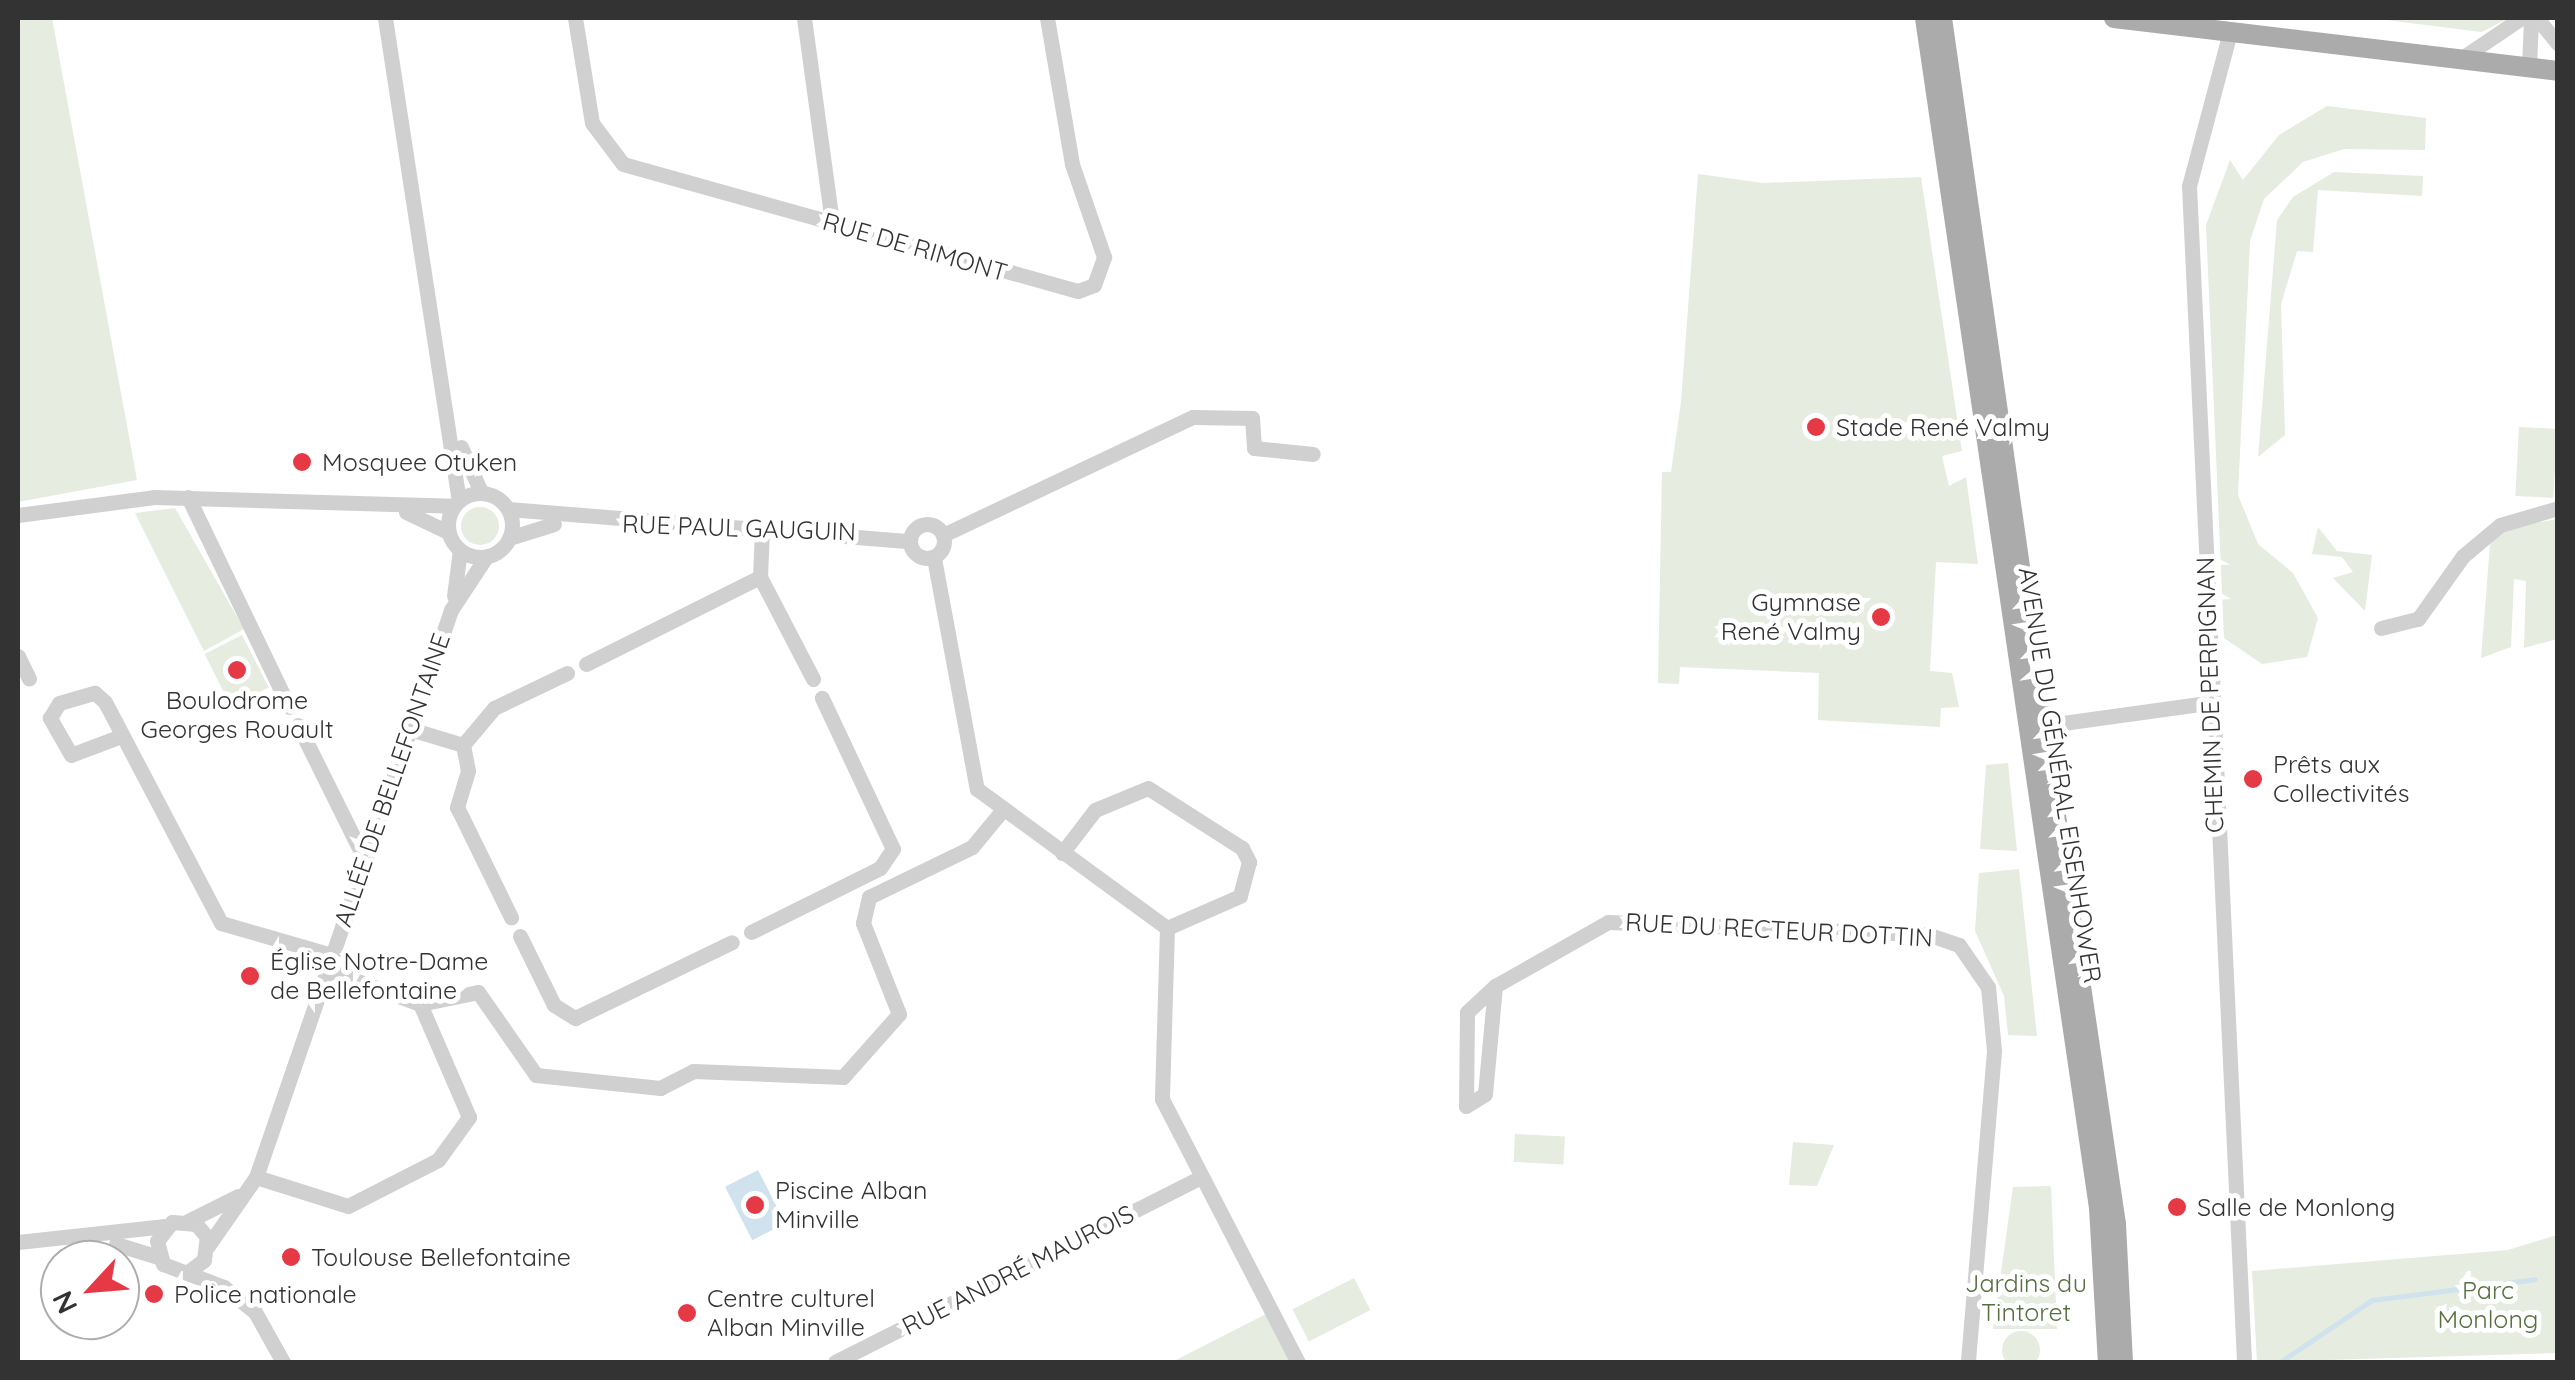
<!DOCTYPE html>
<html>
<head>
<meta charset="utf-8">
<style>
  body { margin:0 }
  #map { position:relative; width:2575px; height:1380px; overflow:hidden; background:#fff; font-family:Quicksand,sans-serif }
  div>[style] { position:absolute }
  .green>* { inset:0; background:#e6ecdf; transform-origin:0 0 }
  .round { border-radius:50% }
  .water>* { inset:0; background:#cfe2ee; transform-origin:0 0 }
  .stream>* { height:5px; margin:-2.5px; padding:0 2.5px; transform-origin:2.5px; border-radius:2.5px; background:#cfe2ee }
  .minor>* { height:15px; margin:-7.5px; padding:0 7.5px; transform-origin:7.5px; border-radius:7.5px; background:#d0d0d0 }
  .minor>.ring { margin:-7.5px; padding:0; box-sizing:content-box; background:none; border:15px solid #d0d0d0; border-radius:50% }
  .major>* { height:20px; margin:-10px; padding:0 10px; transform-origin:10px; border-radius:10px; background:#ababab }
  .dots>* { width:28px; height:28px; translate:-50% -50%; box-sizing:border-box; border:5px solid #fff; border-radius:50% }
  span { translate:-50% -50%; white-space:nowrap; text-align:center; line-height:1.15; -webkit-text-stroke:10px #fff; paint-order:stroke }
  .street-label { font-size:25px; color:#333 }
  .poi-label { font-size:25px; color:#333 }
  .left { translate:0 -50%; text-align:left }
  .right { translate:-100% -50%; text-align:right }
  .park-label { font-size:25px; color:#56703f }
  .frame { position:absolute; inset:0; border:20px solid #333; pointer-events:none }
  .north { position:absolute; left:40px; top:1240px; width:100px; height:100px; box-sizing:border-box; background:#fff; border:2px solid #adadad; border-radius:50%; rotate:244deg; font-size:28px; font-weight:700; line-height:40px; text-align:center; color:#333 }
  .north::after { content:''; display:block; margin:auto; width:35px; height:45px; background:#e63946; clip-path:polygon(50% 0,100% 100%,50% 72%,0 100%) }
</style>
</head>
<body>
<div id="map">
  <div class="green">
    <div style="clip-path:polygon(18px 18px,52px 18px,137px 480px,18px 502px)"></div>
    <div style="clip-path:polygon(2370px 18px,2509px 18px,2482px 32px)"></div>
    <div style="clip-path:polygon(2327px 106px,2426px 118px,2425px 150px,2344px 149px,2303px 162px,2264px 199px,2250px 241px,2238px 495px,2258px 544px,2293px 573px,2318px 618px,2307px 657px,2262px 664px,2224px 638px,2206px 225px,2230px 160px,2243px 180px,2279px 135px)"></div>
    <div style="clip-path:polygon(2334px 172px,2423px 176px,2422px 196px,2318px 190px,2313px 252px,2297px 251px,2281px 304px,2285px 435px,2258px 457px,2277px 220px,2293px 197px)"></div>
    <div style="clip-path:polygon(1698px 174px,1763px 183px,1921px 177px,1962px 451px,1942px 456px,1949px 486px,1966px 477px,1978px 564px,1936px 562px,1930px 671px,1952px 673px,1959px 707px,1941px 708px,1940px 727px,1818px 720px,1819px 673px,1680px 667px,1679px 684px,1658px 683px,1662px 472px,1671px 472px,1681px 402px)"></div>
    <div style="left:2519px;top:427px;width:38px;height:69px;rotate:3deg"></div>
    <div class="round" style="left:461px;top:507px;width:38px;height:38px"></div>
    <div style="clip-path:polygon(175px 508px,244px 629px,204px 651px,135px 513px)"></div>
    <div style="clip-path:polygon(2557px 519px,2557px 639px,2524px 648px,2526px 581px,2514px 579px,2511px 647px,2481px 658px,2490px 545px,2504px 529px)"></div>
    <div style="clip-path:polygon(2318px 527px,2337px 551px,2372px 555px,2365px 611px,2333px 578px,2353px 572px,2342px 557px,2312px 554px)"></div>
    <div style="left:242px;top:635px;width:59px;height:42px;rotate:63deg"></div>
    <div style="clip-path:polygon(2008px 763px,2017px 851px,1980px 849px,1986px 765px)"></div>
    <div style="clip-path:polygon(2019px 869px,2037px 1036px,2008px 1035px,2004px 996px,1975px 931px,1979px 873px)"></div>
    <div style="left:1515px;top:1134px;width:50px;height:28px;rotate:3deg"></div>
    <div style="clip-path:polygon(1793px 1142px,1834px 1145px,1817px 1186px,1789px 1185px)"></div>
    <div style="clip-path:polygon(2051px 1186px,2057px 1329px,1993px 1329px,2013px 1187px)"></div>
    <div style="clip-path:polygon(2557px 1235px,2557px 1353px,2257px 1362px,2252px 1271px,2508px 1250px)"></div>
    <div style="left:1354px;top:1278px;width:36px;height:69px;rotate:63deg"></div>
    <div style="clip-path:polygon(1266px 1314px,1294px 1362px,1172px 1362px)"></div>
    <div class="round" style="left:2002px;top:1331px;width:38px;height:38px"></div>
  </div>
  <div class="water">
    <div style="left:758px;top:1170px;width:60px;height:37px;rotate:63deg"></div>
  </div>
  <div class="stream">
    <div style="left:2283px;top:1360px;width:107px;rotate:-34deg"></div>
    <div style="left:2372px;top:1300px;width:164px;rotate:-7.3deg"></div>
  </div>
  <div class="minor">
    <div style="left:385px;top:18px;width:488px;rotate:81.3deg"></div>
    <div style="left:575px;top:18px;width:106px;rotate:80.8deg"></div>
    <div style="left:592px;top:123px;width:51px;rotate:52.9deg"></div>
    <div style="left:623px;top:164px;width:472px;rotate:15.6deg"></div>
    <div style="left:1078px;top:291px;width:17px;rotate:-21deg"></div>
    <div style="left:1094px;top:285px;width:30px;rotate:-70deg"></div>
    <div style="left:1104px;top:257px;width:98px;rotate:-109deg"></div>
    <div style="left:1072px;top:164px;width:148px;rotate:-99.7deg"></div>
    <div style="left:804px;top:18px;width:206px;rotate:82.2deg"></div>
    <div style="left:2537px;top:18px;width:33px;rotate:51deg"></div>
    <div style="left:2230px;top:32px;width:159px;rotate:104.9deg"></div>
    <div style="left:2189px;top:186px;width:1177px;rotate:87.32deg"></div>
    <div style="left:2459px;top:60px;width:75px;rotate:-34.1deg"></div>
    <div style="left:2529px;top:68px;width:50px;rotate:-87.7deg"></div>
    <div style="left:461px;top:447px;width:49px;rotate:66deg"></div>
    <div class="ring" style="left:448px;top:493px;width:49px;height:49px"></div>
    <div style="left:188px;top:497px;width:233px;rotate:64.3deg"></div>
    <div style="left:508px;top:509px;width:403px;rotate:4.6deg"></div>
    <div style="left:406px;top:512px;width:47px;rotate:25.5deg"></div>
    <div style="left:18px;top:515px;width:137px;rotate:-7.5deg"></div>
    <div style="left:154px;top:497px;width:299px;rotate:1.7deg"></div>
    <div class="ring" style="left:910px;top:524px;width:19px;height:19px"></div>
    <div style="left:943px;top:535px;width:276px;rotate:-25.3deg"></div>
    <div style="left:1193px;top:417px;width:59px;rotate:1deg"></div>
    <div style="left:1252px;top:418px;width:30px;rotate:86deg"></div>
    <div style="left:1254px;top:448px;width:59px;rotate:5.8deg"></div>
    <div style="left:509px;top:538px;width:47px;rotate:-17.3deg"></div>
    <div style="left:934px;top:558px;width:235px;rotate:79.5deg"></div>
    <div style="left:977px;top:789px;width:235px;rotate:36.2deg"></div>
    <div style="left:1167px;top:928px;width:171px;rotate:91.7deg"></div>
    <div style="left:1162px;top:1099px;width:296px;rotate:62.7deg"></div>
    <div style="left:760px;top:577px;width:48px;rotate:-87.6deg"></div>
    <div style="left:454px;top:596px;width:46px;rotate:-82.6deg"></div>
    <div style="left:2381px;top:628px;width:38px;rotate:-14deg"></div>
    <div style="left:2418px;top:619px;width:77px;rotate:-54.5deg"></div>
    <div style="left:2463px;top:556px;width:48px;rotate:-40deg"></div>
    <div style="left:2500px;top:525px;width:60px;rotate:-16.3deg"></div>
    <div style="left:18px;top:656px;width:25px;rotate:64deg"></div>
    <div style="left:586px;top:664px;width:195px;rotate:-26.6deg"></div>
    <div style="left:760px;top:577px;width:115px;rotate:62.5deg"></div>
    <div style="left:298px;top:725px;width:148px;rotate:63.6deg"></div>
    <div style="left:2034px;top:727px;width:182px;rotate:-7.9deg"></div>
    <div style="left:410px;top:729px;width:55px;rotate:16.8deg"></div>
    <div style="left:463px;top:745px;width:26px;rotate:79deg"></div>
    <div style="left:468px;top:771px;width:38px;rotate:107deg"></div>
    <div style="left:457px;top:807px;width:123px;rotate:63.9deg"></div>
    <div style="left:121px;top:736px;width:53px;rotate:159.2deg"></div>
    <div style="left:71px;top:755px;width:43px;rotate:-119.6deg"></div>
    <div style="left:50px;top:718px;width:17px;rotate:-59deg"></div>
    <div style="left:59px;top:703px;width:37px;rotate:-16deg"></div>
    <div style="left:95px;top:693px;width:13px;rotate:42deg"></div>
    <div style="left:105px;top:702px;width:250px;rotate:62.3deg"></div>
    <div style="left:221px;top:923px;width:116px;rotate:16.1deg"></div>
    <div style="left:463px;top:745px;width:48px;rotate:-50deg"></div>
    <div style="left:494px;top:708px;width:81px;rotate:-25.6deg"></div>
    <div style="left:1062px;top:853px;width:54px;rotate:-52.5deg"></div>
    <div style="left:1095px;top:810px;width:57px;rotate:-22.5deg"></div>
    <div style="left:1148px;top:788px;width:112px;rotate:32.6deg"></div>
    <div style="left:1242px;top:848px;width:16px;rotate:63deg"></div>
    <div style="left:1249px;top:862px;width:35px;rotate:105deg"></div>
    <div style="left:1240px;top:896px;width:80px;rotate:156.3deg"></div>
    <div style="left:751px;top:932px;width:144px;rotate:-26.4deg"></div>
    <div style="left:880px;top:868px;width:23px;rotate:-56deg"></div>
    <div style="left:893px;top:849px;width:167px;rotate:-115.2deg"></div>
    <div style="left:520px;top:936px;width:77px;rotate:63.8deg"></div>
    <div style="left:554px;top:1005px;width:25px;rotate:32deg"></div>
    <div style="left:575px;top:1018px;width:174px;rotate:-25.8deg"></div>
    <div style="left:328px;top:970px;width:98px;rotate:20.3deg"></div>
    <div style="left:420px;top:1004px;width:59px;rotate:-11.7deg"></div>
    <div style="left:478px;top:992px;width:101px;rotate:55.1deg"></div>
    <div style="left:536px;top:1075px;width:125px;rotate:6deg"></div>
    <div style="left:660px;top:1088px;width:37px;rotate:-27deg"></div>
    <div style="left:693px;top:1071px;width:150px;rotate:2.3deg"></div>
    <div style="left:843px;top:1077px;width:84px;rotate:-48.4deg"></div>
    <div style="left:899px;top:1014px;width:98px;rotate:-111.6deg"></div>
    <div style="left:863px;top:923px;width:27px;rotate:-77deg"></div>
    <div style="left:869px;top:897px;width:114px;rotate:-25.9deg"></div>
    <div style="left:972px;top:847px;width:45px;rotate:-50.4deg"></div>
    <div style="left:1495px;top:986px;width:38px;rotate:137deg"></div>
    <div style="left:1467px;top:1012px;width:94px;rotate:90.6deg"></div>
    <div style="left:1466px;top:1106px;width:22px;rotate:-32deg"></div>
    <div style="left:1485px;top:1094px;width:108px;rotate:-84.7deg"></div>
    <div style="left:1495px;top:986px;width:130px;rotate:-29.5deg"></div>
    <div style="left:1608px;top:922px;width:319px;rotate:2.2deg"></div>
    <div style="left:1927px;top:934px;width:34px;rotate:19deg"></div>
    <div style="left:1959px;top:945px;width:51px;rotate:55.4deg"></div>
    <div style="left:1988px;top:987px;width:64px;rotate:84.6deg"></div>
    <div style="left:1994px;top:1051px;width:312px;rotate:94.8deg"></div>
    <div style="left:256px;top:1177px;width:96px;rotate:17.5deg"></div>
    <div style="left:348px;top:1206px;width:101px;rotate:-27.1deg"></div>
    <div style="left:438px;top:1160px;width:53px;rotate:-54.2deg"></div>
    <div style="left:469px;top:1117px;width:123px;rotate:-113.4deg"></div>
    <div style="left:188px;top:1221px;width:56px;rotate:-26.6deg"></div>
    <div style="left:18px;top:1242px;width:148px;rotate:-6.2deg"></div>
    <div style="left:116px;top:1244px;width:44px;rotate:17.2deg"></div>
    <div style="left:208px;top:1246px;width:84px;rotate:-55.2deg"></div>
    <div style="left:256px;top:1177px;width:600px;rotate:-71.02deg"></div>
    <div style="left:451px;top:610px;width:64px;rotate:-56.6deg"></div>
    <div style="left:188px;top:1272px;width:20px;rotate:-37deg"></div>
    <div style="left:204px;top:1260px;width:23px;rotate:-83deg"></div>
    <div style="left:207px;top:1237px;width:17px;rotate:-130deg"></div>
    <div style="left:196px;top:1224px;width:24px;rotate:-175deg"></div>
    <div style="left:172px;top:1222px;width:24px;rotate:128deg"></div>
    <div style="left:157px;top:1241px;width:24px;rotate:75deg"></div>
    <div style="left:163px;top:1264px;width:65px;rotate:20.7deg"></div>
    <div style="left:224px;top:1287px;width:40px;rotate:39deg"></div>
    <div style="left:255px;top:1312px;width:57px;rotate:60.8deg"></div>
    <div style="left:835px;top:1362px;width:410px;rotate:-26.8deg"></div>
  </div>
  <div class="major">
    <div style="left:1925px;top:18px;width:1203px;rotate:81.68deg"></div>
    <div style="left:2099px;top:1208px;width:154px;rotate:86.7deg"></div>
    <div style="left:1942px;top:18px;width:625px;rotate:81.91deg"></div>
    <div style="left:2114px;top:18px;width:447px;rotate:6.8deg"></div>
    <div style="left:2037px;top:686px;width:544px;rotate:81.65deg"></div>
    <div style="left:2116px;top:1224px;width:138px;rotate:87.1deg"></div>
  </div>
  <div class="dots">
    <div style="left:1816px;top:427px;background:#e63946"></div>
    <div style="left:302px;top:462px;background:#e63946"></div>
    <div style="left:1881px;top:617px;background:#e63946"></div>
    <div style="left:237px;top:670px;background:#e63946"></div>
    <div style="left:2253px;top:779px;background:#e63946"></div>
    <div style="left:250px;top:976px;background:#e63946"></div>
    <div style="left:755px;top:1205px;background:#e63946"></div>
    <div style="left:2177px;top:1207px;background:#e63946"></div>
    <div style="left:291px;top:1257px;background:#e63946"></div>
    <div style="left:154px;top:1294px;background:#e63946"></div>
    <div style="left:687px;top:1313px;background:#e63946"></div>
  </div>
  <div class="street-label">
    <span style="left:915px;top:247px;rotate:16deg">RUE DE RIMONT</span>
    <span style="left:739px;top:528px;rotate:2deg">RUE PAUL GAUGUIN</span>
    <span style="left:2210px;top:695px;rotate:-92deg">CHEMIN DE PERPIGNAN</span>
    <span style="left:2060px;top:775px;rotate:81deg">AVENUE DU GÉNÉRAL EISENHOWER</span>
    <span style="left:392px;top:780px;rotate:-71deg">ALLÉE DE BELLEFONTAINE</span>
    <span style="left:1779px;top:930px;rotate:3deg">RUE DU RECTEUR DOTTIN</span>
    <span style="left:1018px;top:1270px;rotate:-27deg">RUE ANDRÉ MAUROIS</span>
  </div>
  <div class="poi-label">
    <span class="left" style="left:1836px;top:427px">Stade René Valmy</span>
    <span class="left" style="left:322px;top:462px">Mosquee Otuken</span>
    <span class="right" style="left:1861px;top:617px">Gymnase<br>René Valmy</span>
    <span style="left:237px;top:715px">Boulodrome<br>Georges Rouault</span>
    <span class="left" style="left:2273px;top:779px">Prêts aux<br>Collectivités</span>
    <span class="left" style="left:270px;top:976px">Église Notre-Dame<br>de Bellefontaine</span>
    <span class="left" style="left:775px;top:1205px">Piscine Alban<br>Minville</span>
    <span class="left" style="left:2197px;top:1207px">Salle de Monlong</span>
    <span class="left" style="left:311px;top:1257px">Toulouse Bellefontaine</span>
    <span class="left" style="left:174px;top:1294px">Police nationale</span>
    <span class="left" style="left:707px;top:1313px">Centre culturel<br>Alban Minville</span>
  </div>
  <div class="park-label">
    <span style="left:2026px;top:1298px">Jardins du<br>Tintoret</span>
    <span style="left:2488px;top:1305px">Parc<br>Monlong</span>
  </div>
  <div class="frame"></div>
  <div class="north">N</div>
</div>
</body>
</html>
